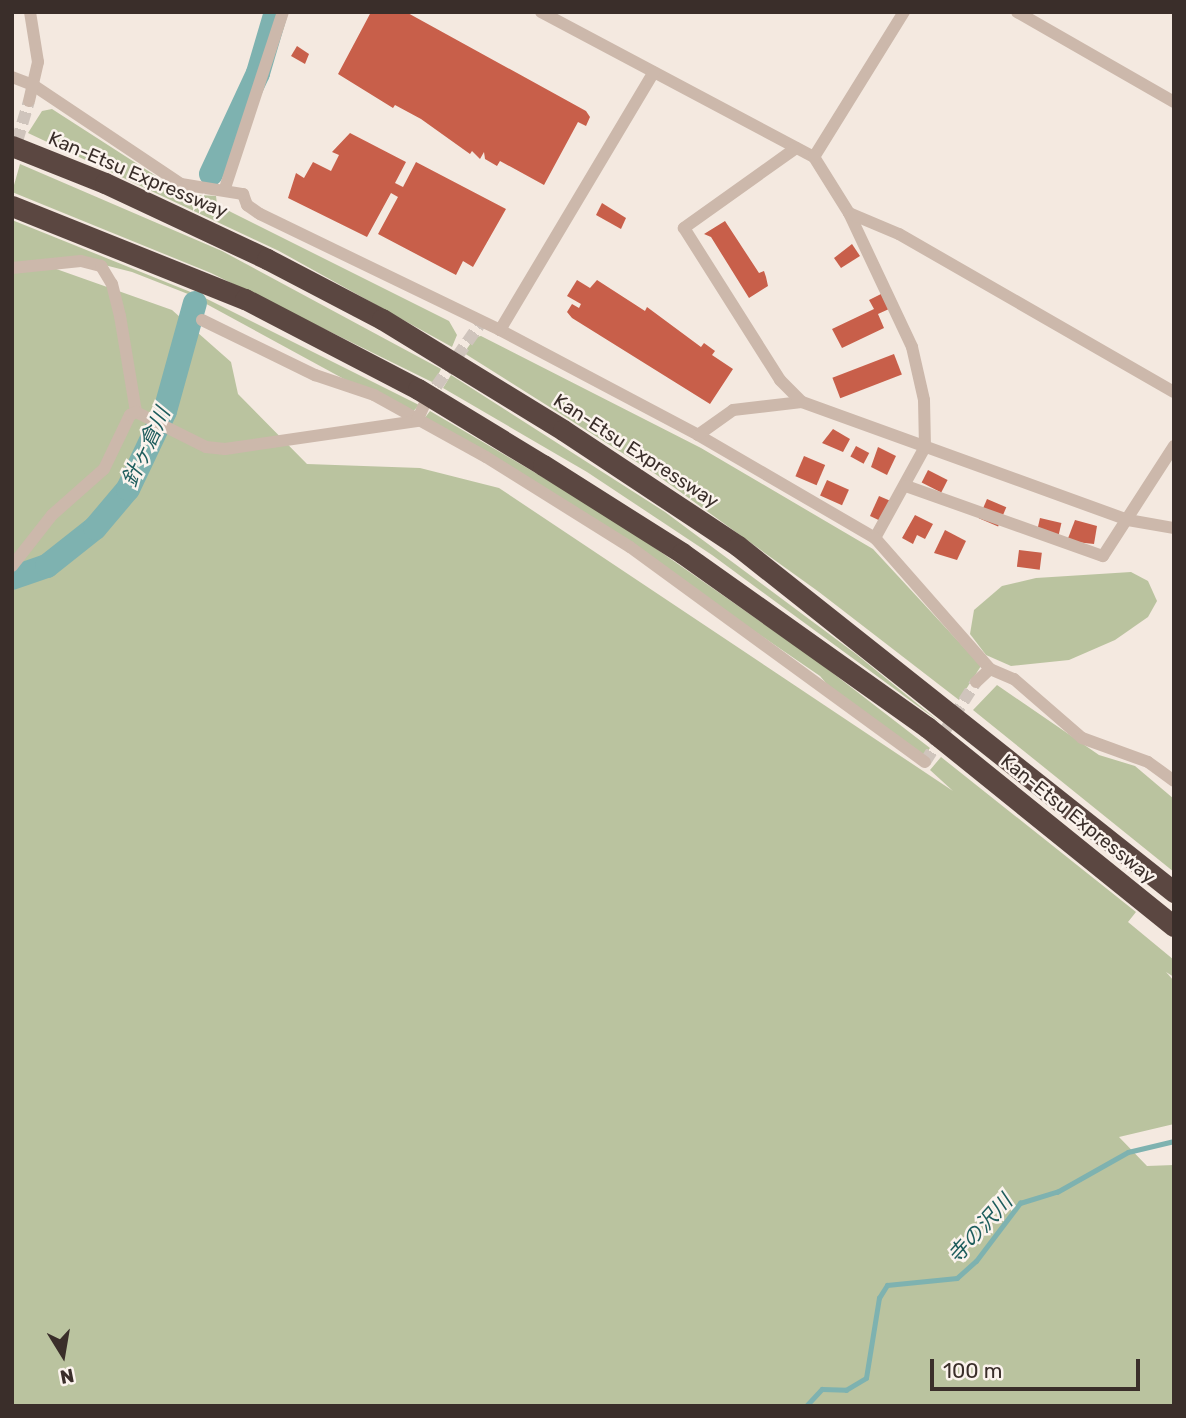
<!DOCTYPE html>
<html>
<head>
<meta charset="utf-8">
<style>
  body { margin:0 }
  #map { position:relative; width:1186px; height:1418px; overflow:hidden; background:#f4e9e0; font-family:Rubik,"Noto Sans JP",sans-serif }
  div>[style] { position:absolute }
  .green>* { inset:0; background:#bac39f }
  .stream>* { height:4.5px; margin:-2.25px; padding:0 2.25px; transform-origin:2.25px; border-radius:2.25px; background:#7eb2b0 }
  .river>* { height:24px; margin:-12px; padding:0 12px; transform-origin:12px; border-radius:12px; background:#7eb2b0 }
  .building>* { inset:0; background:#c85f4a; transform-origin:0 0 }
  .minor-tunnel>* { height:12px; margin-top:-6px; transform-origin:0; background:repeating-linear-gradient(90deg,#cfc4bc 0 12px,transparent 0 18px) }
  .minor>* { height:12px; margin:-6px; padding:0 6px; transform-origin:6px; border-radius:6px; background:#ccb8ab }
  .motorway>* { height:21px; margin:-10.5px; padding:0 10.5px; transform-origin:10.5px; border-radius:10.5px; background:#5b4741 }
  span { translate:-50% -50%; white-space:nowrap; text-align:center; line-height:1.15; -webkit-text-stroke:5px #fbf3ed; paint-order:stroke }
  .street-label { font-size:19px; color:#3a2e2a }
  .water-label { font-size:21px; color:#1e5d5d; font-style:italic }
  .frame { position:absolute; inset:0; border:14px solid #3a2e2a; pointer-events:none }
  .north { position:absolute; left:28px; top:1320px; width:70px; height:70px; -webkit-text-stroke:5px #fbf3ed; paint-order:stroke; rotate:169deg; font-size:19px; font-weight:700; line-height:28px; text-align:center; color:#3a2e2a }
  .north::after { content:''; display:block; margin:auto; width:24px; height:32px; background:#3a2e2a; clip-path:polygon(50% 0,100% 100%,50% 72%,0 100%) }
  .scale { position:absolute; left:930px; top:1359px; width:210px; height:32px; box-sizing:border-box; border:4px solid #3a2e2a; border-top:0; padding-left:9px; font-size:21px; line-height:24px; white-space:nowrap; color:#3a2e2a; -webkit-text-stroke:5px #fbf3ed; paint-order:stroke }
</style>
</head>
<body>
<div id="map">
  <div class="green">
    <div style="clip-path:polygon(52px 109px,184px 194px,216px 196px,217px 204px,231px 212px,449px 321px,457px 335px,452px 347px,279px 251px,28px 133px,42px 111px)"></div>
    <div style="clip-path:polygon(20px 164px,222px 251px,441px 369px,434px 383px,211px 273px,12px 192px)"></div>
    <div style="clip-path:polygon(12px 220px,203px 297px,419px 405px,410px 415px,188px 294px,132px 272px,81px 259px,45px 265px,172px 310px,231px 362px,238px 394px,307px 464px,420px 468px,499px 488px,953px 791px,930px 770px,941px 757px,1136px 912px,1128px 922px,1174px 960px,1174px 977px,1166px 972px,1174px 981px,1174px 1124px,1119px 1137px,1147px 1166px,1174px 1165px,1174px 1406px,12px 1406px)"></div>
    <div style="clip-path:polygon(481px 336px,701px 448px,873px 549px,981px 666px,959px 700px,819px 592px,654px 473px,464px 353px,475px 337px)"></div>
    <div style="clip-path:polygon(451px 375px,665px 512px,856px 654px,941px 723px,712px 555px,587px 472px,443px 388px)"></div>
    <div style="clip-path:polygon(430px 411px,612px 518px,817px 661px,930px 748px,923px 757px,838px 697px,820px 676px,630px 546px,424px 419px)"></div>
    <div style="clip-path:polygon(1131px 572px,1148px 581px,1157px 601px,1148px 617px,1115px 640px,1069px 660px,1011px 666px,986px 655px,970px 634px,974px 610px,1002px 586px,1036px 578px)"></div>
    <div style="clip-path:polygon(997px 685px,1099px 755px,1135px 766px,1174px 799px,1174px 872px,973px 710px)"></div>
  </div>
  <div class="stream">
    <div style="left:806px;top:1406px;width:23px;rotate:-47deg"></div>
    <div style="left:822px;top:1389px;width:24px;rotate:2deg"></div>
    <div style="left:846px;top:1390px;width:23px;rotate:-31deg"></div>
    <div style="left:866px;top:1378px;width:81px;rotate:-80.8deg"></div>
    <div style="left:879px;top:1298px;width:15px;rotate:-58deg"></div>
    <div style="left:887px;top:1285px;width:70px;rotate:-5.7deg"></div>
    <div style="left:957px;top:1278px;width:25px;rotate:-42deg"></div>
    <div style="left:976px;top:1261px;width:73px;rotate:-52.8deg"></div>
    <div style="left:1020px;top:1203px;width:39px;rotate:-17deg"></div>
    <div style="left:1057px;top:1192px;width:81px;rotate:-29.4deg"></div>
    <div style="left:1128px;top:1152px;width:47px;rotate:-13.4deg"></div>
  </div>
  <div class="river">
    <div style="left:211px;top:174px;width:111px;rotate:-65deg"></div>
    <div style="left:258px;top:73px;width:64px;rotate:-73.6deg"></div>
    <div style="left:12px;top:578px;width:37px;rotate:-19deg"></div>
    <div style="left:47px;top:566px;width:61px;rotate:-38.4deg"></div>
    <div style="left:95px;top:528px;width:51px;rotate:-49.8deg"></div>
    <div style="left:128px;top:489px;width:86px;rotate:-64.6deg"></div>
    <div style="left:165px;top:411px;width:112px;rotate:-74.5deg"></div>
  </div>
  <div class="building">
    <div style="clip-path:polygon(371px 12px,406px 12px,586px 111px,590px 117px,586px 126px,578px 122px,544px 185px,500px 161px,497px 166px,485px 159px,484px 152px,480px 159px,472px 151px,470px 154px,421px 119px,395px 105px,393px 108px,338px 74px)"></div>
    <div style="clip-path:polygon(297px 46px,309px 54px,305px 64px,291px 56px)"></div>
    <div style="clip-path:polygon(350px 133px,406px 162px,395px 183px,403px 187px,416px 162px,506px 209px,473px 267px,463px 261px,456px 275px,378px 234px,398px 197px,391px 193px,367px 237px,288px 198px,296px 173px,304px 178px,313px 162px,331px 171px,339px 155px,332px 152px)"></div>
    <div style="clip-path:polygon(602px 203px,626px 218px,621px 229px,596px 215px)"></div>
    <div style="clip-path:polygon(725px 221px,759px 273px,764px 271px,766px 277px,768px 286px,749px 298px,711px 237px,704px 234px)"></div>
    <div style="clip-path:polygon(852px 244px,860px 256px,841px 268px,834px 258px)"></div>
    <div style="clip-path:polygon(577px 280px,590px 288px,597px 280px,645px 311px,647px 307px,701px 347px,704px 343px,715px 351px,712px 355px,733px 369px,710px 404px,572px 318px,567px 312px,572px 304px,579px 308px,581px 304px,567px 296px)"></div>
    <div style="clip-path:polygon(881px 294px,889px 309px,878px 314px,884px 328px,842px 348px,832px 329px,874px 309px,869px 300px)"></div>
    <div style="left:894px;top:354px;width:22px;height:66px;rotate:69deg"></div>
    <div style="clip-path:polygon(833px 429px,850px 439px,843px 452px,822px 443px)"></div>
    <div style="left:856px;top:446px;width:15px;height:12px;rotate:28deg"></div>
    <div style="clip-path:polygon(878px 447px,896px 456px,887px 475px,871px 467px)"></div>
    <div style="left:804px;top:456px;width:23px;height:22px;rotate:23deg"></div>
    <div style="left:928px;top:470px;width:22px;height:14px;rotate:27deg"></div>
    <div style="left:827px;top:480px;width:24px;height:17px;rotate:24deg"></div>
    <div style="clip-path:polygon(879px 496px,893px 502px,887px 524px,870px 516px)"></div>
    <div style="left:987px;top:499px;width:21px;height:21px;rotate:23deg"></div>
    <div style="clip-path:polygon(915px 515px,933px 524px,925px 539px,917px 535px,913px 544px,902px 538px)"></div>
    <div style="left:1040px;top:518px;width:22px;height:14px;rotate:13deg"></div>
    <div style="clip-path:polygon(1075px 520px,1097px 526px,1094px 544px,1067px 541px)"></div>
    <div style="clip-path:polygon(945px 530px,966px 541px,957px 560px,934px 553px)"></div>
    <div style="left:1019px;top:550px;width:23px;height:17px;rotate:7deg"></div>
  </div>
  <div class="minor-tunnel">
    <div style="left:12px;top:158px;width:59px;rotate:-73.4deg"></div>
    <div style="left:426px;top:401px;width:94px;rotate:-55deg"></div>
    <div style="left:925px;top:762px;width:95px;rotate:-57.5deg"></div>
  </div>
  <div class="minor">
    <div style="left:541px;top:12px;width:309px;rotate:28deg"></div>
    <div style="left:814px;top:157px;width:66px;rotate:58deg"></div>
    <div style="left:849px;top:213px;width:148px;rotate:64.8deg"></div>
    <div style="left:912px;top:347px;width:54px;rotate:77.2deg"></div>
    <div style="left:924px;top:400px;width:47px;rotate:88.8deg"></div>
    <div style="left:925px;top:447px;width:104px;rotate:118.8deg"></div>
    <div style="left:875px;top:538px;width:205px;rotate:-149.8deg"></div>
    <div style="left:1017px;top:12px;width:181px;rotate:29.8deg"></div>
    <div style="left:12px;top:77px;width:22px;rotate:21deg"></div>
    <div style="left:33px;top:85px;width:178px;rotate:33.8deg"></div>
    <div style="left:181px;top:184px;width:63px;rotate:9.2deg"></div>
    <div style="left:243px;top:194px;width:12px;rotate:70deg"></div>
    <div style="left:247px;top:205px;width:16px;rotate:35deg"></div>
    <div style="left:260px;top:214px;width:267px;rotate:25.8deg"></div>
    <div style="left:500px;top:330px;width:224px;rotate:27.9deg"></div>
    <div style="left:698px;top:435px;width:43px;rotate:-35.5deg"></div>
    <div style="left:733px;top:410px;width:69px;rotate:-6.6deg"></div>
    <div style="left:802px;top:402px;width:347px;rotate:19.9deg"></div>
    <div style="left:1128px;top:520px;width:47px;rotate:9.9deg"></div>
    <div style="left:29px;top:101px;width:40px;rotate:-77deg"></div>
    <div style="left:38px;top:62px;width:51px;rotate:-99.1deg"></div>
    <div style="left:796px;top:148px;width:138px;rotate:144.5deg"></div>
    <div style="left:684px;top:228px;width:180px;rotate:57.7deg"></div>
    <div style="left:780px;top:380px;width:31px;rotate:45deg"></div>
    <div style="left:814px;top:157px;width:171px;rotate:-58.2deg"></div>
    <div style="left:225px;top:188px;width:185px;rotate:-71.8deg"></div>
    <div style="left:849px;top:213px;width:54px;rotate:22.8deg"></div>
    <div style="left:899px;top:234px;width:317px;rotate:29.9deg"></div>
    <div style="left:12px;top:268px;width:69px;rotate:-5.8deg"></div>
    <div style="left:81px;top:261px;width:21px;rotate:14deg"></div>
    <div style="left:101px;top:266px;width:21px;rotate:59deg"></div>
    <div style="left:112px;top:284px;width:33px;rotate:76deg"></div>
    <div style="left:120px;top:316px;width:97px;rotate:80.5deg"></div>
    <div style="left:202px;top:320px;width:126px;rotate:26deg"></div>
    <div style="left:315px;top:375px;width:62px;rotate:18.7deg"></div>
    <div style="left:374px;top:395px;width:128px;rotate:29deg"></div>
    <div style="left:486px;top:457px;width:170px;rotate:32deg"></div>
    <div style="left:630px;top:547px;width:365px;rotate:36.1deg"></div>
    <div style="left:500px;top:330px;width:300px;rotate:-59.2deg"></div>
    <div style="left:136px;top:412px;width:78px;rotate:26.6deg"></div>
    <div style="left:206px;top:447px;width:19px;rotate:6deg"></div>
    <div style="left:225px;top:449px;width:194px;rotate:-8.3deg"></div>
    <div style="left:417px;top:421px;width:17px;rotate:-66deg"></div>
    <div style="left:906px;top:486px;width:209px;rotate:19.6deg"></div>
    <div style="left:1103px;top:556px;width:131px;rotate:-57.2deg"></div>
    <div style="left:875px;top:538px;width:174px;rotate:48.7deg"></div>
    <div style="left:990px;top:669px;width:26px;rotate:23deg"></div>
    <div style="left:1014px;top:679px;width:90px;rotate:40.9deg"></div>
    <div style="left:1082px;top:738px;width:70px;rotate:20deg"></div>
    <div style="left:1148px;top:762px;width:32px;rotate:36deg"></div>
    <div style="left:12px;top:566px;width:65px;rotate:-51.9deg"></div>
    <div style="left:52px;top:515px;width:69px;rotate:-41.5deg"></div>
    <div style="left:104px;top:469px;width:60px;rotate:-64.3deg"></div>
    <div style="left:130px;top:415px;width:7px;rotate:-27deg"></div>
    <div style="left:976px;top:682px;width:19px;rotate:-43deg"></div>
  </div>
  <div class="motorway">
    <div style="left:12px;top:146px;width:100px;rotate:21.7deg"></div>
    <div style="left:105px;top:183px;width:179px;rotate:25.1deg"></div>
    <div style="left:267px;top:259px;width:130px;rotate:27.6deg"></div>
    <div style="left:382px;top:319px;width:212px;rotate:31.5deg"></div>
    <div style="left:563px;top:430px;width:210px;rotate:33.5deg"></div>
    <div style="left:738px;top:546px;width:557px;rotate:38.43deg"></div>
    <div style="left:12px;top:206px;width:251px;rotate:21.8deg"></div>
    <div style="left:245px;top:299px;width:195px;rotate:27.5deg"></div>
    <div style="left:418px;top:389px;width:146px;rotate:31.3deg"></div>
    <div style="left:543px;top:465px;width:165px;rotate:32.3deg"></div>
    <div style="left:682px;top:553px;width:301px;rotate:35.4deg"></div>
    <div style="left:927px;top:727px;width:317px;rotate:38.9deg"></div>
  </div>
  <div class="street-label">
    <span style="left:138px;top:175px;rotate:23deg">Kan-Etsu Expressway</span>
    <span style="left:636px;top:451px;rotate:33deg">Kan-Etsu Expressway</span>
    <span style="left:1078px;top:819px;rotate:39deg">Kan-Etsu Expressway</span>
  </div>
  <div class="water-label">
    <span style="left:146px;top:447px;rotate:-65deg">針ヶ倉川</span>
    <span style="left:980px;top:1229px;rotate:-48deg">寺の沢川</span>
  </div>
  <div class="frame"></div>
  <div class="north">N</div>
  <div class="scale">100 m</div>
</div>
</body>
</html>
